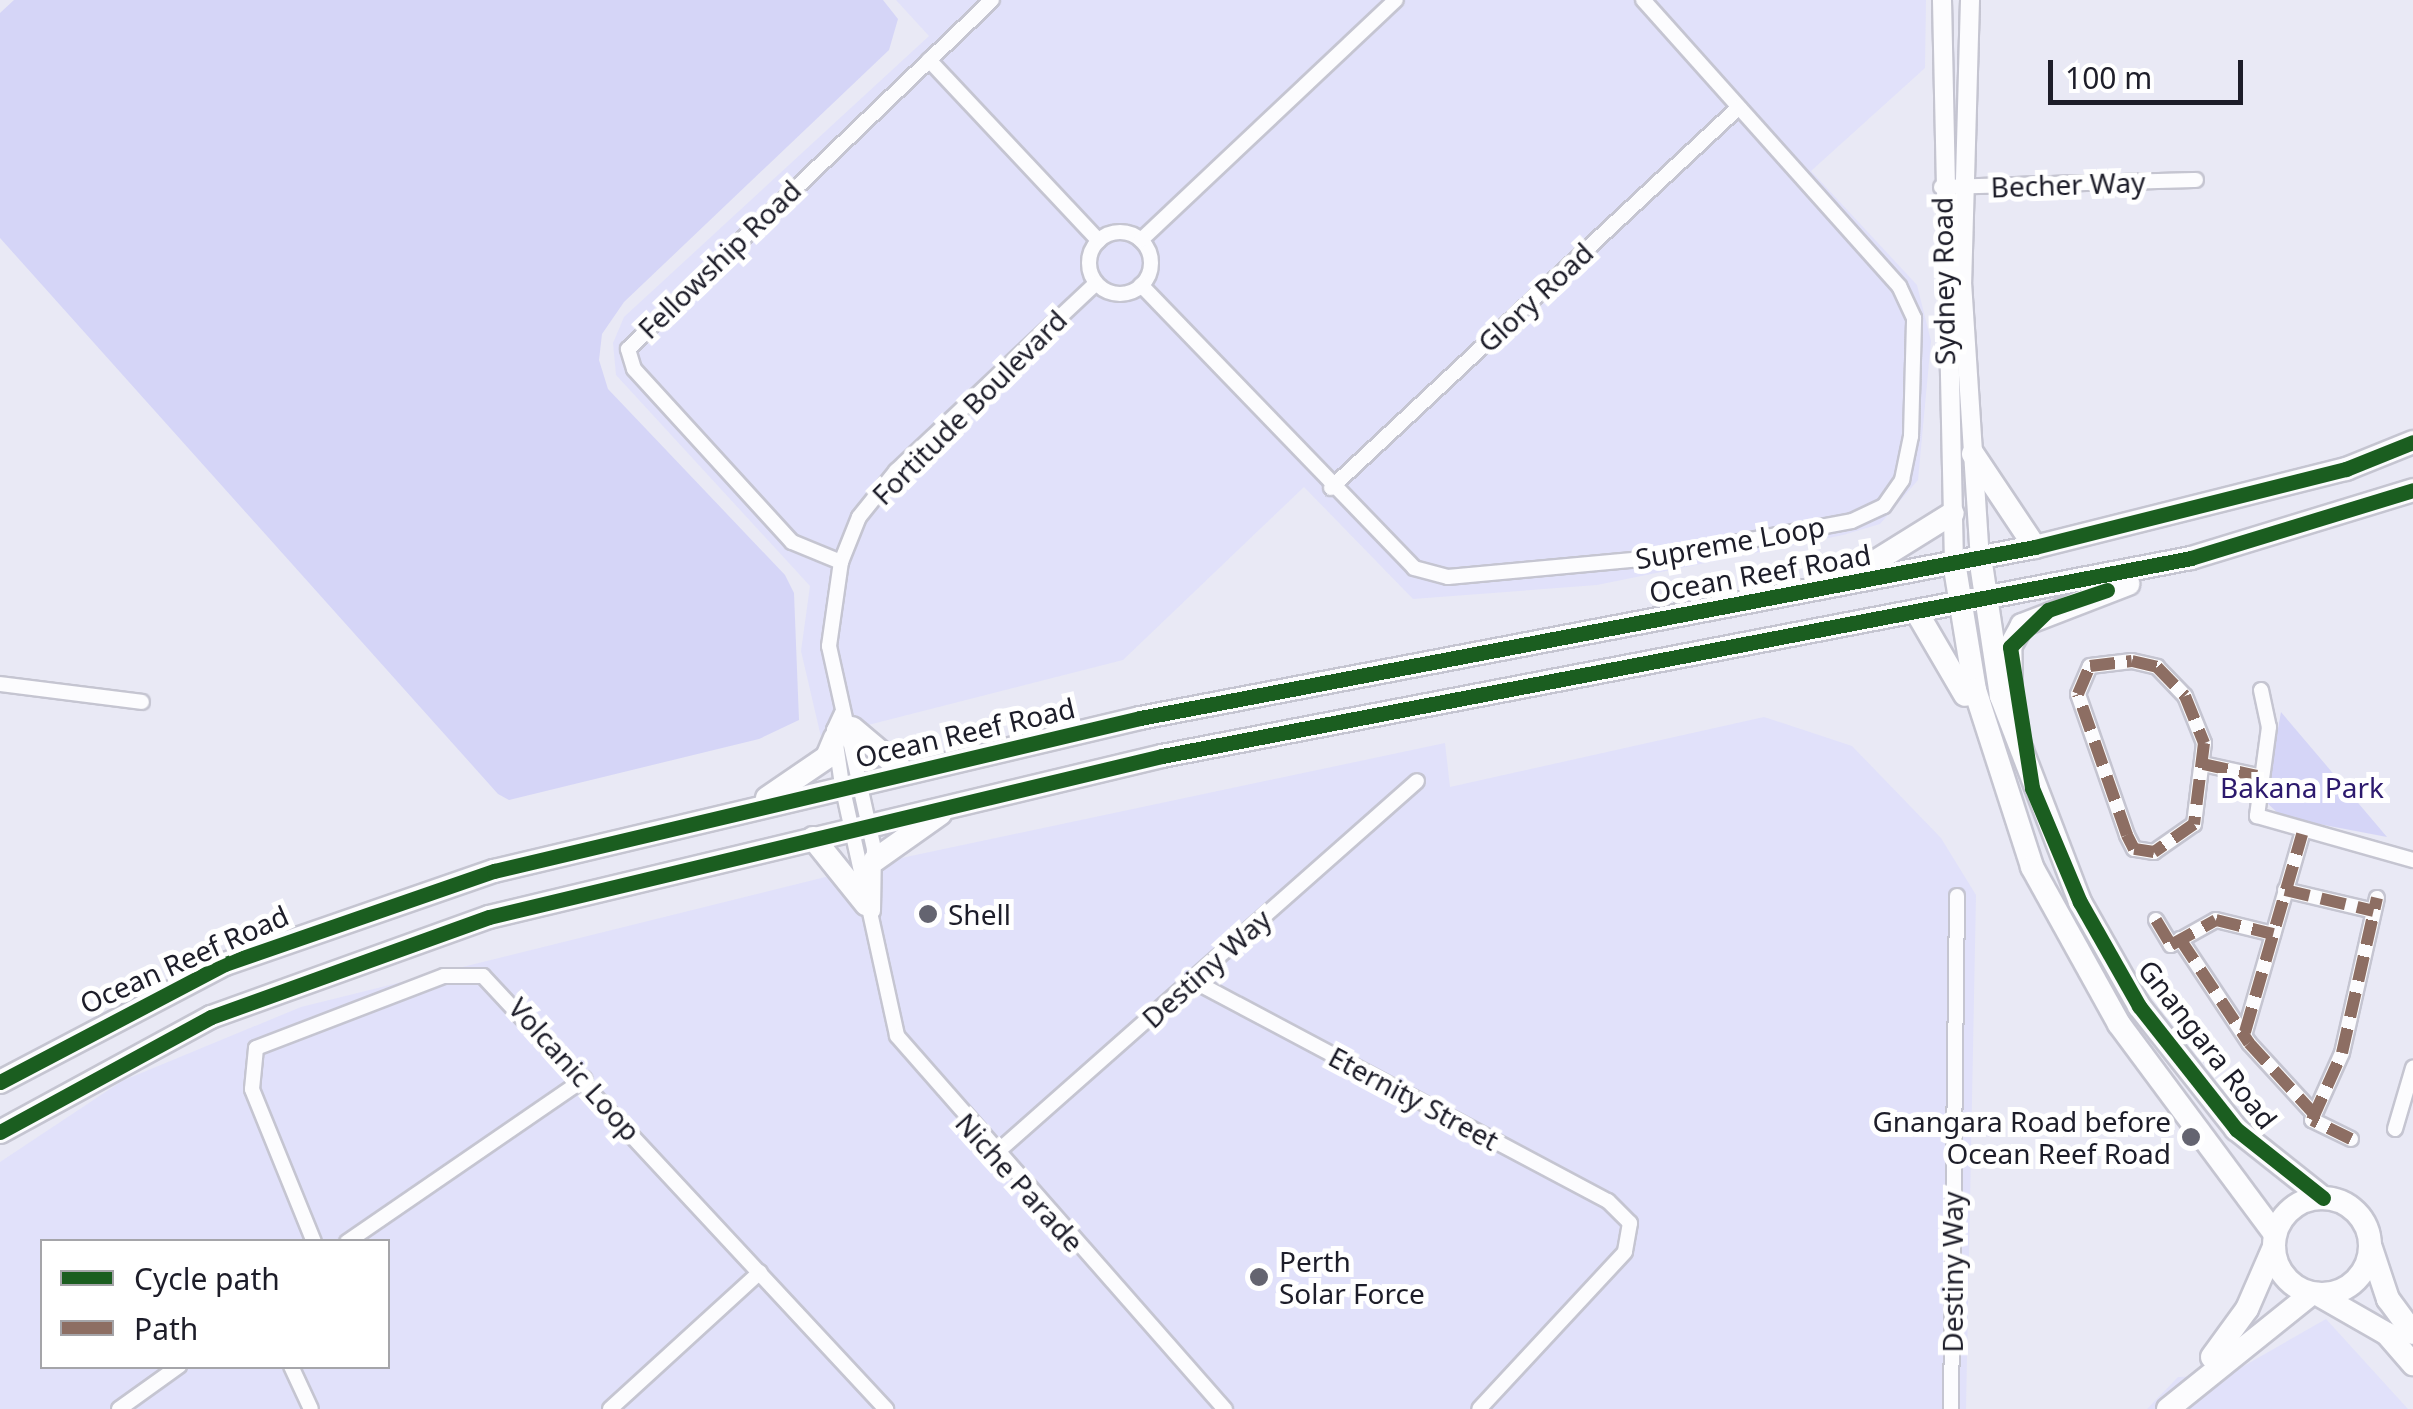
<!DOCTYPE html>
<html>
<head>
<meta charset="utf-8">
<style>
  body { margin:0 }
  #map { position:relative; width:2413px; height:1409px; overflow:hidden; background:#e9e9f5; font-family:"Noto Sans",sans-serif }
  div>[style] { position:absolute }
  .built>* { inset:0; background:#e1e1fa }
  .green>* { inset:0; background:#d5d5f7 }
  .roads { filter:drop-shadow(2px 0 #c5c5d1) drop-shadow(-2px 0 #c5c5d1) drop-shadow(0 2px #c5c5d1) drop-shadow(0 -2px #c5c5d1) }
  .minor>* { height:14px; margin:-7px; padding:0 7px; transform-origin:7px; border-radius:7px; background:#fcfcfe }
  .minor>.ring { margin:-7px; padding:0; box-sizing:content-box; background:none; border:14px solid #fcfcfe; border-radius:50% }
  .tertiary>* { height:18px; margin:-9px; padding:0 9px; transform-origin:9px; border-radius:9px; background:#fcfcfe }
  .primary>* { height:22px; margin:-11px; padding:0 11px; transform-origin:11px; border-radius:11px; background:#fcfcfe }
  .primary>.ring { margin:-11px; padding:0; box-sizing:content-box; background:none; border:22px solid #fcfcfe; border-radius:50% }
  .quiet>* { height:12px; margin-top:-6px; transform-origin:0; background:repeating-linear-gradient(90deg,#8d6e63 0 25px,transparent 0 37px) }
  .cycleway>* { height:15px; margin:-7.5px; padding:0 7.5px; transform-origin:7.5px; border-radius:7.5px; background:#1b5e20 }
  .dots>* { width:28px; height:28px; translate:-50% -50%; box-sizing:border-box; border:5px solid #fff; border-radius:50% }
  span { translate:-50% -50%; white-space:nowrap; text-align:center; line-height:1.15; -webkit-text-stroke:10px #fff; paint-order:stroke }
  .street-label { font-size:28px; color:#1d1d29 }
  .park-label { font-size:28px; color:#2c196d }
  .poi-label { font-size:28px; color:#1d1d29 }
  .left { translate:0 -50%; text-align:left }
  .right { translate:-100% -50%; text-align:right }
  .legend { position:absolute; left:40px; top:1239px; width:350px; height:130px; box-sizing:border-box; background:#fff; border:2px solid #a5a5a9; margin:0; padding:12px 18px; list-style:none; font-size:30px; color:#1d1d29 }
  .legend li { display:flex; align-items:center; gap:20px; height:50px }
  .legend b { width:50px; border:2px solid #a5a5a9 }
  .scale { position:absolute; left:2048px; top:60px; width:195px; height:45px; box-sizing:border-box; border:5px solid #1d1d29; border-top:0; padding-left:12px; font-size:30px; line-height:35px; white-space:nowrap; color:#1d1d29; -webkit-text-stroke:8px #fff; paint-order:stroke }
</style>
</head>
<body>
<div id="map">
  <div class="built">
    <div style="clip-path:polygon(896px 0,1926px 0,1925px 68px,1811px 171px,1917px 285px,1931px 341px,1918px 480px,1880px 524px,1843px 535px,1597px 585px,1413px 599px,1304px 487px,1123px 660px,821px 737px,801px 651px,810px 586px,616px 375px,613px 343px,624px 317px,929px 36px)"></div>
    <div style="clip-path:polygon(evenodd,1764px 717px,1852px 746px,1941px 838px,1976px 895px,1966px 1409px,0 1409px,0 1162px,122px 1081px,301px 1007px,906px 857px,1445px 743px,1450px 787px,1764px 717px,42px 1242px,388px 1242px,388px 1366px,42px 1366px,42px 1242px)"></div>
    <div style="clip-path:polygon(2326px 1319px,2408px 1409px,2147px 1409px,2178px 1377px,2228px 1375px)"></div>
  </div>
  <div class="green">
    <div style="clip-path:polygon(14px 0,883px 0,898px 19px,889px 50px,624px 302px,602px 334px,599px 360px,608px 389px,785px 575px,794px 593px,799px 720px,759px 739px,509px 800px,498px 794px,0 238px,0 13px)"></div>
    <div style="clip-path:polygon(2281px 712px,2387px 837px,2282px 817px,2265px 801px)"></div>
  </div>
  <div class="roads">
    <div class="minor">
      <div style="left:929px;top:60px;width:248px;rotate:46.8deg"></div>
      <div style="left:1941px;top:187px;width:255px;rotate:-1.6deg"></div>
      <div class="ring" style="left:1089px;top:232px;width:48px;height:48px"></div>
      <div style="left:1141px;top:240px;width:350px;rotate:-43.3deg"></div>
      <div style="left:1141px;top:285px;width:393px;rotate:46deg"></div>
      <div style="left:1414px;top:568px;width:35px;rotate:15deg"></div>
      <div style="left:1448px;top:577px;width:207px;rotate:-5.3deg"></div>
      <div style="left:1654px;top:558px;width:201px;rotate:-10.6deg"></div>
      <div style="left:1852px;top:521px;width:35px;rotate:-25deg"></div>
      <div style="left:1884px;top:506px;width:32px;rotate:-55deg"></div>
      <div style="left:1902px;top:480px;width:45px;rotate:-78.4deg"></div>
      <div style="left:1911px;top:436px;width:118px;rotate:-88.5deg"></div>
      <div style="left:1914px;top:318px;width:35px;rotate:-115deg"></div>
      <div style="left:1899px;top:286px;width:384px;rotate:-131.8deg"></div>
      <div style="left:1331px;top:488px;width:558px;rotate:-43.04deg"></div>
      <div style="left:841px;top:562px;width:53px;rotate:-157.8deg"></div>
      <div style="left:792px;top:542px;width:234px;rotate:-132.4deg"></div>
      <div style="left:634px;top:369px;width:21px;rotate:-107deg"></div>
      <div style="left:628px;top:349px;width:504px;rotate:-43.79deg"></div>
      <div style="left:2132px;top:661px;width:26px;rotate:13deg"></div>
      <div style="left:2157px;top:667px;width:40px;rotate:46deg"></div>
      <div style="left:2185px;top:696px;width:51px;rotate:68deg"></div>
      <div style="left:2204px;top:743px;width:82px;rotate:97deg"></div>
      <div style="left:2194px;top:824px;width:49px;rotate:145deg"></div>
      <div style="left:2154px;top:852px;width:20px;rotate:-171deg"></div>
      <div style="left:2134px;top:849px;width:16px;rotate:-117deg"></div>
      <div style="left:2127px;top:835px;width:149px;rotate:-109.2deg"></div>
      <div style="left:2078px;top:694px;width:30px;rotate:-67deg"></div>
      <div style="left:2090px;top:666px;width:42px;rotate:-6.8deg"></div>
      <div style="left:0;top:684px;width:143px;rotate:7.2deg"></div>
      <div style="left:2261px;top:690px;width:38px;rotate:78deg"></div>
      <div style="left:2269px;top:727px;width:90px;rotate:97.7deg"></div>
      <div style="left:2257px;top:816px;width:162px;rotate:15.8deg"></div>
      <div style="left:842px;top:713px;width:19px;rotate:115deg"></div>
      <div style="left:834px;top:730px;width:56px;rotate:81.7deg"></div>
      <div style="left:842px;top:785px;width:257px;rotate:77.6deg"></div>
      <div style="left:897px;top:1036px;width:497px;rotate:48.7deg"></div>
      <div style="left:2203px;top:764px;width:55px;rotate:12.5deg"></div>
      <div style="left:2285px;top:890px;width:91px;rotate:13.3deg"></div>
      <div style="left:873px;top:911px;width:62px;rotate:-89.1deg"></div>
      <div style="left:874px;top:849px;width:208px;rotate:-102.5deg"></div>
      <div style="left:829px;top:646px;width:85px;rotate:-81.9deg"></div>
      <div style="left:841px;top:562px;width:48px;rotate:-68.2deg"></div>
      <div style="left:859px;top:517px;width:59px;rotate:-51.2deg"></div>
      <div style="left:896px;top:471px;width:274px;rotate:-43.2deg"></div>
      <div style="left:2156px;top:920px;width:29px;rotate:59deg"></div>
      <div style="left:2171px;top:945px;width:51px;rotate:-29.1deg"></div>
      <div style="left:2216px;top:920px;width:59px;rotate:13.8deg"></div>
      <div style="left:2180px;top:939px;width:125px;rotate:56.4deg"></div>
      <div style="left:2249px;top:1043px;width:96px;rotate:47.5deg"></div>
      <div style="left:1192px;top:980px;width:471px;rotate:28deg"></div>
      <div style="left:1608px;top:1201px;width:31px;rotate:45deg"></div>
      <div style="left:1630px;top:1223px;width:29px;rotate:100deg"></div>
      <div style="left:1625px;top:1252px;width:214px;rotate:132.9deg"></div>
      <div style="left:2245px;top:1032px;width:206px;rotate:-73.9deg"></div>
      <div style="left:2395px;top:1129px;width:64px;rotate:-73.6deg"></div>
      <div style="left:2351px;top:1139px;width:43px;rotate:-154deg"></div>
      <div style="left:2312px;top:1120px;width:73px;rotate:-65.9deg"></div>
      <div style="left:2342px;top:1053px;width:159px;rotate:-77.3deg"></div>
      <div style="left:995px;top:1154px;width:563px;rotate:-41.47deg"></div>
      <div style="left:314px;top:1242px;width:165px;rotate:-112.1deg"></div>
      <div style="left:252px;top:1089px;width:41px;rotate:-84.4deg"></div>
      <div style="left:256px;top:1048px;width:201px;rotate:-21deg"></div>
      <div style="left:444px;top:976px;width:39px"></div>
      <div style="left:483px;top:976px;width:592px;rotate:47.06deg"></div>
      <div style="left:347px;top:1242px;width:288px;rotate:-34.5deg"></div>
      <div style="left:291px;top:1366px;width:47px;rotate:65.1deg"></div>
      <div style="left:119px;top:1409px;width:74px;rotate:-35.6deg"></div>
      <div style="left:610px;top:1409px;width:203px;rotate:-42.4deg"></div>
      <div style="left:1951px;top:1409px;width:513px;rotate:-89.33deg"></div>
    </div>
    <div class="tertiary">
      <div style="left:1942px;top:0;width:562px;rotate:88.78deg"></div>
      <div style="left:1970px;top:0;width:282px;rotate:91.6deg"></div>
      <div style="left:1962px;top:282px;width:276px;rotate:86.3deg"></div>
    </div>
    <div class="primary">
      <div style="left:1973px;top:454px;width:112px;rotate:56.3deg"></div>
      <div style="left:1980px;top:557px;width:141px;rotate:81.4deg"></div>
      <div style="left:2001px;top:696px;width:221px;rotate:69deg"></div>
      <div style="left:2080px;top:902px;width:120px;rotate:60.4deg"></div>
      <div style="left:2139px;top:1006px;width:157px;rotate:51.7deg"></div>
      <div style="left:2236px;top:1129px;width:111px;rotate:38.4deg"></div>
      <div style="left:1954px;top:562px;width:130px;rotate:80.7deg"></div>
      <div style="left:1975px;top:690px;width:186px;rotate:72.1deg"></div>
      <div style="left:2032px;top:867px;width:179px;rotate:61deg"></div>
      <div style="left:2119px;top:1024px;width:262px;rotate:53.4deg"></div>
      <div style="left:1855px;top:574px;width:115px;rotate:-31.9deg"></div>
      <div style="left:1916px;top:611px;width:97px;rotate:59.7deg"></div>
      <div style="left:2011px;top:686px;width:39px;rotate:-91deg"></div>
      <div style="left:2010px;top:647px;width:25px;rotate:-61deg"></div>
      <div style="left:2022px;top:625px;width:114px;rotate:-21.1deg"></div>
      <div style="left:852px;top:728px;width:67px;rotate:40.1deg"></div>
      <div style="left:767px;top:798px;width:73px;rotate:-34.3deg"></div>
      <div style="left:827px;top:757px;width:21px;rotate:-67deg"></div>
      <div style="left:813px;top:838px;width:85px;rotate:51.2deg"></div>
      <div style="left:875px;top:860px;width:80px;rotate:-35.3deg"></div>
      <div style="left:0;top:1082px;width:254px;rotate:-27.7deg"></div>
      <div style="left:225px;top:964px;width:285px;rotate:-19.1deg"></div>
      <div style="left:494px;top:871px;width:664px;rotate:-13.32deg"></div>
      <div style="left:1140px;top:718px;width:911px;rotate:-10.82deg"></div>
      <div style="left:2035px;top:547px;width:321px;rotate:-14.1deg"></div>
      <div style="left:2346px;top:469px;width:72px;rotate:-21.9deg"></div>
      <div style="left:0;top:1132px;width:240px;rotate:-28.6deg"></div>
      <div style="left:211px;top:1017px;width:295px;rotate:-19.8deg"></div>
      <div style="left:489px;top:917px;width:692px;rotate:-13.45deg"></div>
      <div style="left:1162px;top:756px;width:1048px;rotate:-10.89deg"></div>
      <div style="left:2191px;top:558px;width:232px;rotate:-17deg"></div>
      <div class="ring" style="left:2274px;top:1198px;width:74px;height:74px"></div>
      <div style="left:2371px;top:1248px;width:54px;rotate:71.6deg"></div>
      <div style="left:2388px;top:1299px;width:42px;rotate:53.7deg"></div>
      <div style="left:2319px;top:1295px;width:78px;rotate:29.8deg"></div>
      <div style="left:2387px;top:1334px;width:40px;rotate:49deg"></div>
      <div style="left:2212px;top:1357px;width:59px;rotate:-53.9deg"></div>
      <div style="left:2247px;top:1309px;width:68px;rotate:-66.5deg"></div>
      <div style="left:2168px;top:1409px;width:184px;rotate:-38.8deg"></div>
    </div>
  </div>
  <div class="quiet">
    <div style="left:2132px;top:661px;width:26px;rotate:13deg"></div>
    <div style="left:2157px;top:667px;width:40px;rotate:46deg"></div>
    <div style="left:2185px;top:696px;width:51px;rotate:68deg"></div>
    <div style="left:2204px;top:743px;width:82px;rotate:97deg"></div>
    <div style="left:2194px;top:824px;width:49px;rotate:145deg"></div>
    <div style="left:2154px;top:852px;width:20px;rotate:-171deg"></div>
    <div style="left:2134px;top:849px;width:16px;rotate:-117deg"></div>
    <div style="left:2127px;top:835px;width:149px;rotate:-109.2deg"></div>
    <div style="left:2078px;top:694px;width:30px;rotate:-67deg"></div>
    <div style="left:2090px;top:666px;width:42px;rotate:-6.8deg"></div>
    <div style="left:2203px;top:764px;width:55px;rotate:12.5deg"></div>
    <div style="left:2285px;top:890px;width:91px;rotate:13.3deg"></div>
    <div style="left:2156px;top:920px;width:29px;rotate:59deg"></div>
    <div style="left:2171px;top:945px;width:51px;rotate:-29.1deg"></div>
    <div style="left:2216px;top:920px;width:59px;rotate:13.8deg"></div>
    <div style="left:2180px;top:939px;width:125px;rotate:56.4deg"></div>
    <div style="left:2249px;top:1043px;width:96px;rotate:47.5deg"></div>
    <div style="left:2245px;top:1032px;width:206px;rotate:-73.9deg"></div>
    <div style="left:2351px;top:1139px;width:43px;rotate:-154deg"></div>
    <div style="left:2312px;top:1120px;width:73px;rotate:-65.9deg"></div>
    <div style="left:2342px;top:1053px;width:159px;rotate:-77.3deg"></div>
  </div>
  <div class="cycleway">
    <div style="left:2107px;top:590px;width:62px;rotate:161.3deg"></div>
    <div style="left:2048px;top:610px;width:53px;rotate:135.8deg"></div>
    <div style="left:2010px;top:647px;width:143px;rotate:81.1deg"></div>
    <div style="left:2032px;top:788px;width:124px;rotate:67.2deg"></div>
    <div style="left:2080px;top:902px;width:120px;rotate:60.4deg"></div>
    <div style="left:2139px;top:1006px;width:157px;rotate:51.7deg"></div>
    <div style="left:2236px;top:1129px;width:111px;rotate:38.4deg"></div>
    <div style="left:0;top:1082px;width:254px;rotate:-27.7deg"></div>
    <div style="left:225px;top:964px;width:285px;rotate:-19.1deg"></div>
    <div style="left:494px;top:871px;width:664px;rotate:-13.32deg"></div>
    <div style="left:1140px;top:718px;width:911px;rotate:-10.82deg"></div>
    <div style="left:2035px;top:547px;width:321px;rotate:-14.1deg"></div>
    <div style="left:2346px;top:469px;width:72px;rotate:-21.9deg"></div>
    <div style="left:0;top:1132px;width:240px;rotate:-28.6deg"></div>
    <div style="left:211px;top:1017px;width:295px;rotate:-19.8deg"></div>
    <div style="left:489px;top:917px;width:692px;rotate:-13.45deg"></div>
    <div style="left:1162px;top:756px;width:1048px;rotate:-10.89deg"></div>
    <div style="left:2191px;top:558px;width:232px;rotate:-17deg"></div>
  </div>
  <div class="dots">
    <div style="left:928px;top:914px;background:#646470"></div>
    <div style="left:2191px;top:1137px;background:#646470"></div>
    <div style="left:1259px;top:1277px;background:#646470"></div>
  </div>
  <div class="street-label">
    <span style="left:2068px;top:184px;rotate:-2deg">Becher Way</span>
    <span style="left:719px;top:259px;rotate:-44deg">Fellowship Road</span>
    <span style="left:1943px;top:281px;rotate:-91deg">Sydney Road</span>
    <span style="left:1535px;top:297px;rotate:-43deg">Glory Road</span>
    <span style="left:969px;top:407px;rotate:-45deg">Fortitude Boulevard</span>
    <span style="left:1730px;top:542px;rotate:-10deg">Supreme Loop</span>
    <span style="left:1760px;top:573px;rotate:-10deg">Ocean Reef Road</span>
    <span style="left:965px;top:732px;rotate:-13deg">Ocean Reef Road</span>
    <span style="left:184px;top:959px;rotate:-24deg">Ocean Reef Road</span>
    <span style="left:1206px;top:968px;rotate:-42deg">Destiny Way</span>
    <span style="left:2208px;top:1044px;rotate:52deg">Gnangara Road</span>
    <span style="left:575px;top:1069px;rotate:48deg">Volcanic Loop</span>
    <span style="left:1414px;top:1098px;rotate:28deg">Eternity Street</span>
    <span style="left:1020px;top:1182px;rotate:48deg">Niche Parade</span>
    <span style="left:1952px;top:1272px;rotate:-90deg">Destiny Way</span>
  </div>
  <div class="park-label">
    <span style="left:2302px;top:787px">Bakana Park</span>
  </div>
  <div class="poi-label">
    <span class="left" style="left:948px;top:914px">Shell</span>
    <span class="right" style="left:2171px;top:1137px">Gnangara Road before<br>Ocean Reef Road</span>
    <span class="left" style="left:1279px;top:1277px">Perth<br>Solar Force</span>
  </div>
  <ul class="legend">
  <li><b style="height:12px;background:#1b5e20"></b>Cycle path</li>
  <li><b style="height:12px;background:#8d6e63"></b>Path</li>
  </ul>
  <div class="scale">100 m</div>
</div>
</body>
</html>
